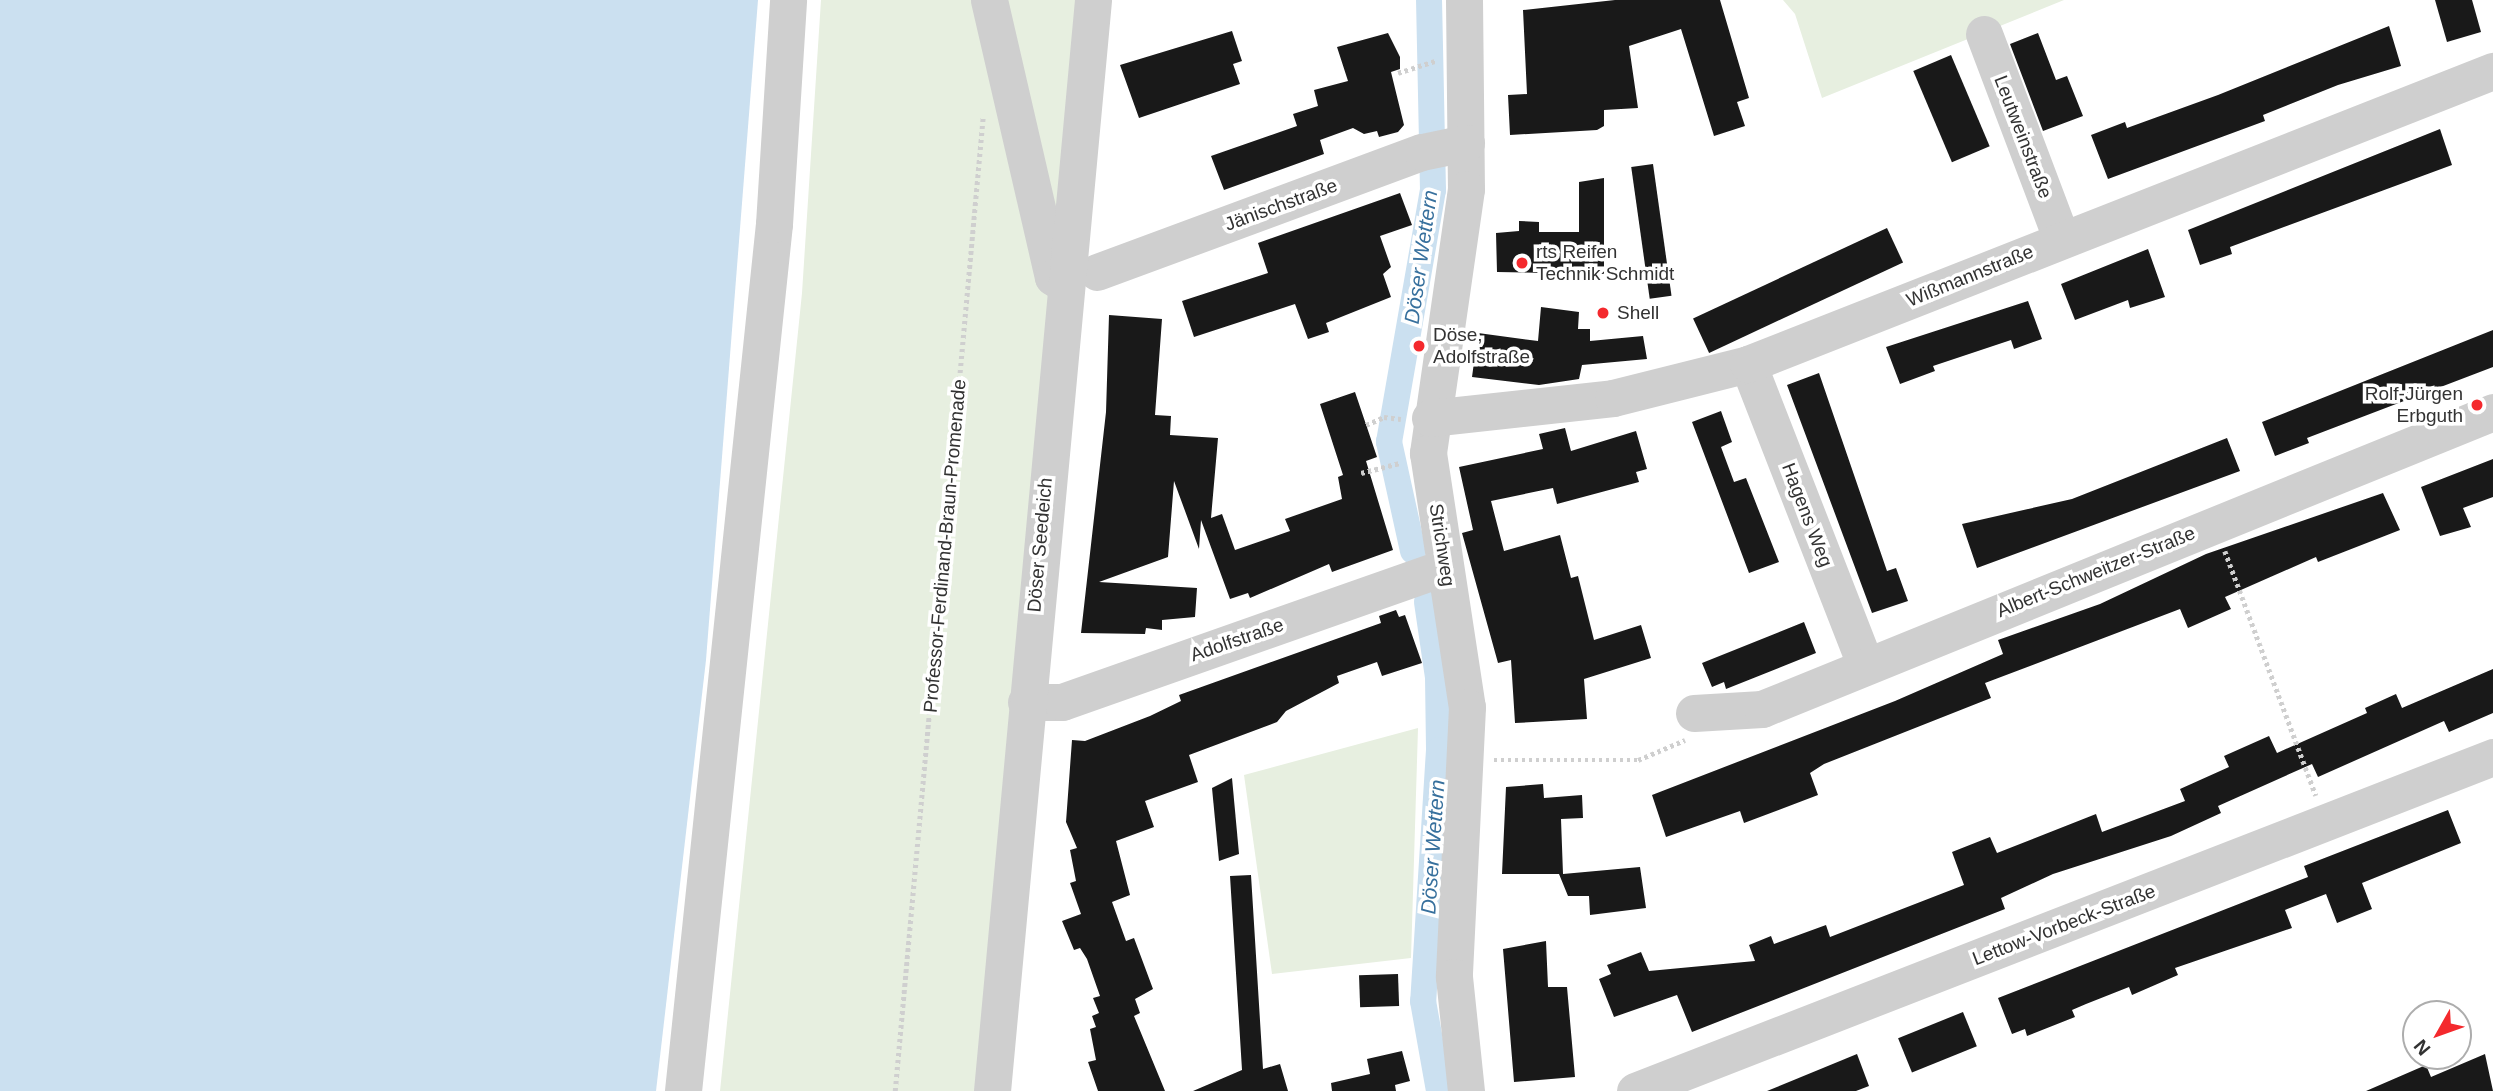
<!DOCTYPE html>
<html>
<head>
<meta charset="utf-8">
<style>
  body { margin:0 }
  #map { position:relative; width:2493px; height:1091px; overflow:hidden; background:#fff; font-family:Arial,sans-serif }
  div>[style] { position:absolute }
  .green>* { inset:0; background:#e7efe0 }
  .water>* { inset:0; background:#cbe0f0 }
  .canal>* { height:26px; margin:-13px; padding:0 13px; transform-origin:13px; border-radius:13px; background:#cbe0f0 }
  .building>* { inset:0; background:#191919; transform-origin:0 0 }
  .path>* { height:4.5px; margin-top:-2.25px; transform-origin:0; background:repeating-linear-gradient(90deg,#cfcfcf 0 3.5px,transparent 0 7px) }
  .minor>* { height:37px; margin:-18.5px; padding:0 18.5px; transform-origin:18.5px; border-radius:18.5px; background:#cfcfcf }
  .dots>* { width:19px; height:19px; translate:-50% -50%; box-sizing:border-box; border:4px solid #fff; border-radius:50% }
  span { translate:-50% -50%; white-space:nowrap; text-align:center; line-height:1.15; -webkit-text-stroke:7px #fff; paint-order:stroke }
  .street-label { font-size:19px; color:#323232 }
  .poi-label { font-size:19px; color:#323232 }
  .left { translate:0 -50%; text-align:left }
  .right { translate:-100% -50%; text-align:right }
  .water-label { font-size:21px; color:#37709d; font-style:italic }
  .north { position:absolute; left:2402px; top:1000px; width:70px; height:70px; box-sizing:border-box; background:#fff; border:2px solid #adadad; border-radius:50%; rotate:230deg; font-size:19px; font-weight:700; line-height:28px; text-align:center; color:#323232 }
  .north::after { content:''; display:block; margin:auto; width:24px; height:32px; background:#f4292d; clip-path:polygon(50% 0,100% 100%,50% 72%,0 100%) }
</style>
</head>
<body>
<div id="map">
  <div class="green">
    <div style="clip-path:polygon(821px 0,1085px 0,984px 1091px,720px 1091px,802px 293px)"></div>
    <div style="clip-path:polygon(1783px 0,2064px 0,1822px 98px,1795px 14px)"></div>
    <div style="clip-path:polygon(1418px 728px,1411px 958px,1272px 974px,1244px 775px)"></div>
  </div>
  <div class="water">
    <div style="clip-path:polygon(0 0,758px 0,706px 660px,656px 1091px,0 1091px)"></div>
  </div>
  <div class="canal">
    <div style="left:1413px;top:551px;width:112px;rotate:-102.4deg"></div>
    <div style="left:1389px;top:442px;width:256px;rotate:-80.1deg"></div>
    <div style="left:1433px;top:190px;width:190px;rotate:-91.2deg"></div>
    <div style="left:1427px;top:602px;width:76px;rotate:81.7deg"></div>
    <div style="left:1438px;top:677px;width:73px;rotate:89.2deg"></div>
    <div style="left:1439px;top:750px;width:252px;rotate:93.6deg"></div>
    <div style="left:1423px;top:1001px;width:91px;rotate:79.9deg"></div>
  </div>
  <div class="building">
    <div style="clip-path:polygon(1615px 0,1720px 0,1749px 98px,1737px 102px,1745px 126px,1714px 136px,1681px 29px,1629px 46px,1638px 108px,1604px 110px,1604px 126px,1597px 130px,1510px 135px,1508px 95px,1527px 94px,1523px 10px)"></div>
    <div style="clip-path:polygon(2435px 0,2472px 0,2481px 32px,2447px 42px)"></div>
    <div style="clip-path:polygon(2389px 26px,2401px 66px,2338px 85px,2263px 115px,2265px 121px,2108px 179px,2091px 135px,2125px 122px,2127px 128px,2218px 95px)"></div>
    <div style="clip-path:polygon(1232px 31px,1242px 61px,1233px 64px,1240px 84px,1139px 118px,1120px 65px)"></div>
    <div style="clip-path:polygon(1388px 33px,1400px 57px,1400px 69px,1391px 72px,1404px 125px,1398px 132px,1379px 137px,1377px 131px,1364px 134px,1353px 128px,1320px 140px,1324px 154px,1224px 190px,1211px 156px,1297px 126px,1293px 114px,1318px 106px,1314px 90px,1348px 81px,1337px 47px)"></div>
    <div style="clip-path:polygon(2038px 33px,2056px 80px,2067px 76px,2083px 116px,2043px 131px,2010px 44px)"></div>
    <div style="left:1951px;top:55px;width:99px;height:41px;rotate:67deg"></div>
    <div style="clip-path:polygon(2440px 129px,2452px 165px,2230px 247px,2232px 254px,2200px 265px,2188px 230px)"></div>
    <div style="left:1653px;top:164px;width:133px;height:22px;rotate:82deg"></div>
    <div style="clip-path:polygon(1604px 178px,1604px 274px,1497px 272px,1496px 233px,1519px 231px,1519px 221px,1539px 222px,1539px 232px,1579px 232px,1579px 182px)"></div>
    <div style="clip-path:polygon(1400px 193px,1412px 225px,1380px 236px,1391px 267px,1383px 274px,1391px 297px,1326px 323px,1329px 332px,1308px 339px,1295px 304px,1194px 337px,1182px 301px,1268px 273px,1258px 243px)"></div>
    <div style="left:1887px;top:228px;width:38px;height:214px;rotate:65deg"></div>
    <div style="clip-path:polygon(2148px 249px,2165px 297px,2130px 308px,2128px 300px,2075px 320px,2061px 284px)"></div>
    <div style="clip-path:polygon(2028px 301px,2042px 339px,2014px 349px,2011px 340px,1933px 366px,1935px 371px,1900px 384px,1886px 347px)"></div>
    <div style="clip-path:polygon(1541px 307px,1579px 312px,1578px 329px,1590px 329px,1590px 341px,1643px 336px,1647px 359px,1582px 365px,1579px 379px,1539px 385px,1472px 377px,1478px 333px,1538px 341px)"></div>
    <div style="clip-path:polygon(1109px 315px,1162px 319px,1155px 415px,1171px 416px,1170px 435px,1218px 438px,1211px 518px,1222px 514px,1235px 550px,1290px 531px,1285px 519px,1342px 499px,1338px 477px,1343px 475px,1320px 404px,1355px 392px,1377px 457px,1366px 461px,1393px 550px,1332px 572px,1329px 564px,1250px 598px,1248px 593px,1230px 599px,1201px 520px,1199px 549px,1174px 481px,1168px 557px,1099px 582px,1197px 588px,1195px 617px,1162px 620px,1162px 630px,1146px 628px,1145px 634px,1081px 633px,1106px 412px)"></div>
    <div style="clip-path:polygon(2493px 330px,2493px 367px,2307px 438px,2309px 443px,2275px 456px,2262px 422px)"></div>
    <div style="clip-path:polygon(1819px 373px,1887px 571px,1896px 568px,1908px 601px,1872px 613px,1787px 385px)"></div>
    <div style="clip-path:polygon(1721px 411px,1732px 442px,1721px 447px,1734px 482px,1746px 478px,1779px 562px,1749px 573px,1692px 422px)"></div>
    <div style="clip-path:polygon(1565px 428px,1571px 451px,1636px 431px,1647px 469px,1636px 472px,1639px 482px,1557px 504px,1553px 488px,1491px 501px,1504px 551px,1560px 535px,1571px 578px,1578px 576px,1594px 640px,1641px 625px,1651px 658px,1584px 679px,1587px 719px,1515px 723px,1511px 660px,1498px 663px,1462px 533px,1473px 530px,1459px 467px,1543px 449px,1539px 434px)"></div>
    <div style="clip-path:polygon(2227px 438px,2240px 471px,1977px 568px,1962px 524px,2072px 499px)"></div>
    <div style="clip-path:polygon(2493px 459px,2493px 497px,2463px 508px,2471px 527px,2440px 536px,2421px 487px)"></div>
    <div style="clip-path:polygon(2383px 493px,2400px 530px,2318px 562px,2316px 557px,2225px 597px,2231px 609px,2188px 628px,2180px 609px,1985px 683px,1991px 698px,1824px 764px,1810px 773px,1818px 795px,1744px 823px,1740px 811px,1666px 837px,1652px 795px,1895px 701px,2003px 654px,1998px 640px,2100px 604px,2206px 554px)"></div>
    <div style="clip-path:polygon(1396px 610px,1399px 617px,1405px 615px,1422px 663px,1382px 676px,1377px 662px,1337px 676px,1339px 683px,1286px 711px,1277px 722px,1189px 755px,1198px 782px,1145px 801px,1154px 827px,1116px 841px,1130px 895px,1112px 902px,1126px 941px,1134px 938px,1153px 989px,1135px 999px,1140px 1013px,1134px 1016px,1165px 1091px,1098px 1091px,1088px 1062px,1096px 1060px,1090px 1029px,1096px 1027px,1092px 1016px,1099px 1013px,1093px 998px,1100px 996px,1087px 959px,1080px 948px,1074px 950px,1062px 921px,1081px 914px,1070px 883px,1076px 881px,1070px 850px,1077px 848px,1066px 822px,1072px 740px,1085px 741px,1150px 716px,1181px 701px,1179px 695px,1381px 623px,1379px 616px)"></div>
    <div style="clip-path:polygon(1804px 622px,1816px 653px,1726px 689px,1724px 682px,1712px 687px,1702px 663px)"></div>
    <div style="clip-path:polygon(2493px 669px,2493px 713px,2449px 732px,2444px 721px,2318px 777px,2312px 764px,2218px 806px,2221px 813px,2171px 836px,2053px 874px,2001px 898px,2005px 909px,1692px 1032px,1677px 995px,1614px 1017px,1599px 979px,1611px 974px,1607px 965px,1641px 952px,1649px 971px,1755px 961px,1749px 945px,1771px 936px,1774px 944px,1826px 925px,1830px 937px,1964px 885px,1952px 852px,1990px 837px,1997px 853px,2096px 814px,2102px 832px,2185px 801px,2180px 789px,2229px 767px,2224px 756px,2269px 736px,2277px 753px,2367px 713px,2365px 708px,2396px 694px,2402px 708px)"></div>
    <div style="clip-path:polygon(1232px 778px,1239px 854px,1219px 861px,1212px 788px)"></div>
    <div style="clip-path:polygon(1543px 784px,1544px 798px,1582px 795px,1583px 818px,1561px 819px,1563px 874px,1640px 867px,1646px 908px,1590px 915px,1589px 896px,1568px 896px,1559px 874px,1502px 874px,1506px 787px)"></div>
    <div style="clip-path:polygon(2448px 810px,2461px 843px,2362px 883px,2372px 909px,2337px 923px,2326px 894px,2285px 910px,2292px 928px,2175px 968px,2178px 975px,2132px 995px,2129px 987px,2086px 1004px,2072px 1010px,2075px 1017px,2027px 1036px,2025px 1029px,2012px 1034px,1998px 998px,2308px 877px,2304px 866px)"></div>
    <div style="clip-path:polygon(1251px 875px,1263px 1069px,1280px 1064px,1288px 1091px,1193px 1091px,1242px 1070px,1230px 876px)"></div>
    <div style="clip-path:polygon(1546px 941px,1548px 987px,1567px 987px,1575px 1077px,1514px 1082px,1503px 949px)"></div>
    <div style="left:1398px;top:974px;width:32px;height:39px;rotate:88deg"></div>
    <div style="left:1963px;top:1012px;width:37px;height:70px;rotate:68deg"></div>
    <div style="clip-path:polygon(1402px 1051px,1410px 1081px,1395px 1085px,1396px 1091px,1332px 1091px,1331px 1083px,1370px 1074px,1367px 1059px)"></div>
    <div style="clip-path:polygon(1857px 1054px,1869px 1086px,1856px 1091px,1767px 1091px)"></div>
    <div style="clip-path:polygon(2485px 1054px,2493px 1091px,2366px 1091px,2426px 1065px,2431px 1077px)"></div>
  </div>
  <div class="path">
    <div style="left:1398px;top:73px;width:40px;rotate:-18deg"></div>
    <div style="left:1366px;top:425px;width:20px;rotate:-24deg"></div>
    <div style="left:1384px;top:417px;width:17px;rotate:7deg"></div>
    <div style="left:1361px;top:473px;width:40px;rotate:-14.4deg"></div>
    <div style="left:2225px;top:551px;width:261px;rotate:69.6deg"></div>
    <div style="left:1494px;top:760px;width:144px"></div>
    <div style="left:1638px;top:760px;width:51px;rotate:-23.1deg"></div>
    <div style="left:895px;top:1091px;width:979px;rotate:-84.84deg"></div>
  </div>
  <div class="minor">
    <div style="left:989px;top:0;width:284px;rotate:77deg"></div>
    <div style="left:1053px;top:277px;width:9px;rotate:32deg"></div>
    <div style="left:1464px;top:0;width:189px;rotate:89.4deg"></div>
    <div style="left:1466px;top:189px;width:267px;rotate:98.2deg"></div>
    <div style="left:1428px;top:453px;width:257px;rotate:81.3deg"></div>
    <div style="left:1467px;top:707px;width:270px;rotate:92.8deg"></div>
    <div style="left:1454px;top:977px;width:115px;rotate:84deg"></div>
    <div style="left:1984px;top:34px;width:220px;rotate:69.3deg"></div>
    <div style="left:1097px;top:272px;width:346px;rotate:-20.3deg"></div>
    <div style="left:1422px;top:152px;width:45px;rotate:-11.6deg"></div>
    <div style="left:1748px;top:364px;width:324px;rotate:68.7deg"></div>
    <div style="left:1430px;top:418px;width:184px;rotate:-6.2deg"></div>
    <div style="left:1613px;top:398px;width:139px;rotate:-14.1deg"></div>
    <div style="left:1748px;top:364px;width:801px;rotate:-21.47deg"></div>
    <div style="left:1026px;top:702px;width:36px"></div>
    <div style="left:1062px;top:702px;width:406px;rotate:-19.4deg"></div>
    <div style="left:1694px;top:713px;width:68px;rotate:-3.4deg"></div>
    <div style="left:1762px;top:709px;width:789px;rotate:-22.11deg"></div>
    <div style="left:683px;top:1091px;width:872px;rotate:-84.01deg"></div>
    <div style="left:774px;top:224px;width:224px;rotate:-86.4deg"></div>
    <div style="left:992px;top:1091px;width:1096px;rotate:-84.71deg"></div>
    <div style="left:1635px;top:1091px;width:921px;rotate:-21.27deg"></div>
  </div>
  <div class="dots">
    <div style="left:1522px;top:263px;background:#f4292d"></div>
    <div style="left:1603px;top:313px;background:#f4292d"></div>
    <div style="left:1419px;top:346px;background:#f4292d"></div>
    <div style="left:2477px;top:405px;background:#f4292d"></div>
  </div>
  <div class="street-label">
    <span style="left:2023px;top:137px;rotate:69deg">Leutweinstraße</span>
    <span style="left:1281px;top:205px;rotate:-20deg">Jänischstraße</span>
    <span style="left:1970px;top:276px;rotate:-22deg">Wißmannstraße</span>
    <span style="left:1807px;top:515px;rotate:69deg">Hagens Weg</span>
    <span style="left:1040px;top:545px;rotate:-85deg">Döser Seedeich</span>
    <span style="left:1442px;top:545px;rotate:81deg">Strichweg</span>
    <span style="left:945px;top:546px;rotate:-85deg">Professor-Ferdinand-Braun-Promenade</span>
    <span style="left:2096px;top:572px;rotate:-22deg">Albert-Schweitzer-Straße</span>
    <span style="left:1237px;top:640px;rotate:-19deg">Adolfstraße</span>
    <span style="left:2064px;top:925px;rotate:-21deg">Lettow-Vorbeck-Straße</span>
  </div>
  <div class="poi-label">
    <span class="left" style="left:1536px;top:263px">rts Reifen<br>Technik Schmidt</span>
    <span class="left" style="left:1617px;top:313px">Shell</span>
    <span class="left" style="left:1433px;top:346px">Döse,<br>Adolfstraße</span>
    <span class="right" style="left:2463px;top:405px">Rolf-Jürgen<br>Erbguth</span>
  </div>
  <div class="water-label">
    <span style="left:1421px;top:257px;rotate:-82deg">Döser Wettern</span>
    <span style="left:1433px;top:847px;rotate:-86deg">Döser Wettern</span>
  </div>
  <div class="north">N</div>
</div>
</body>
</html>
